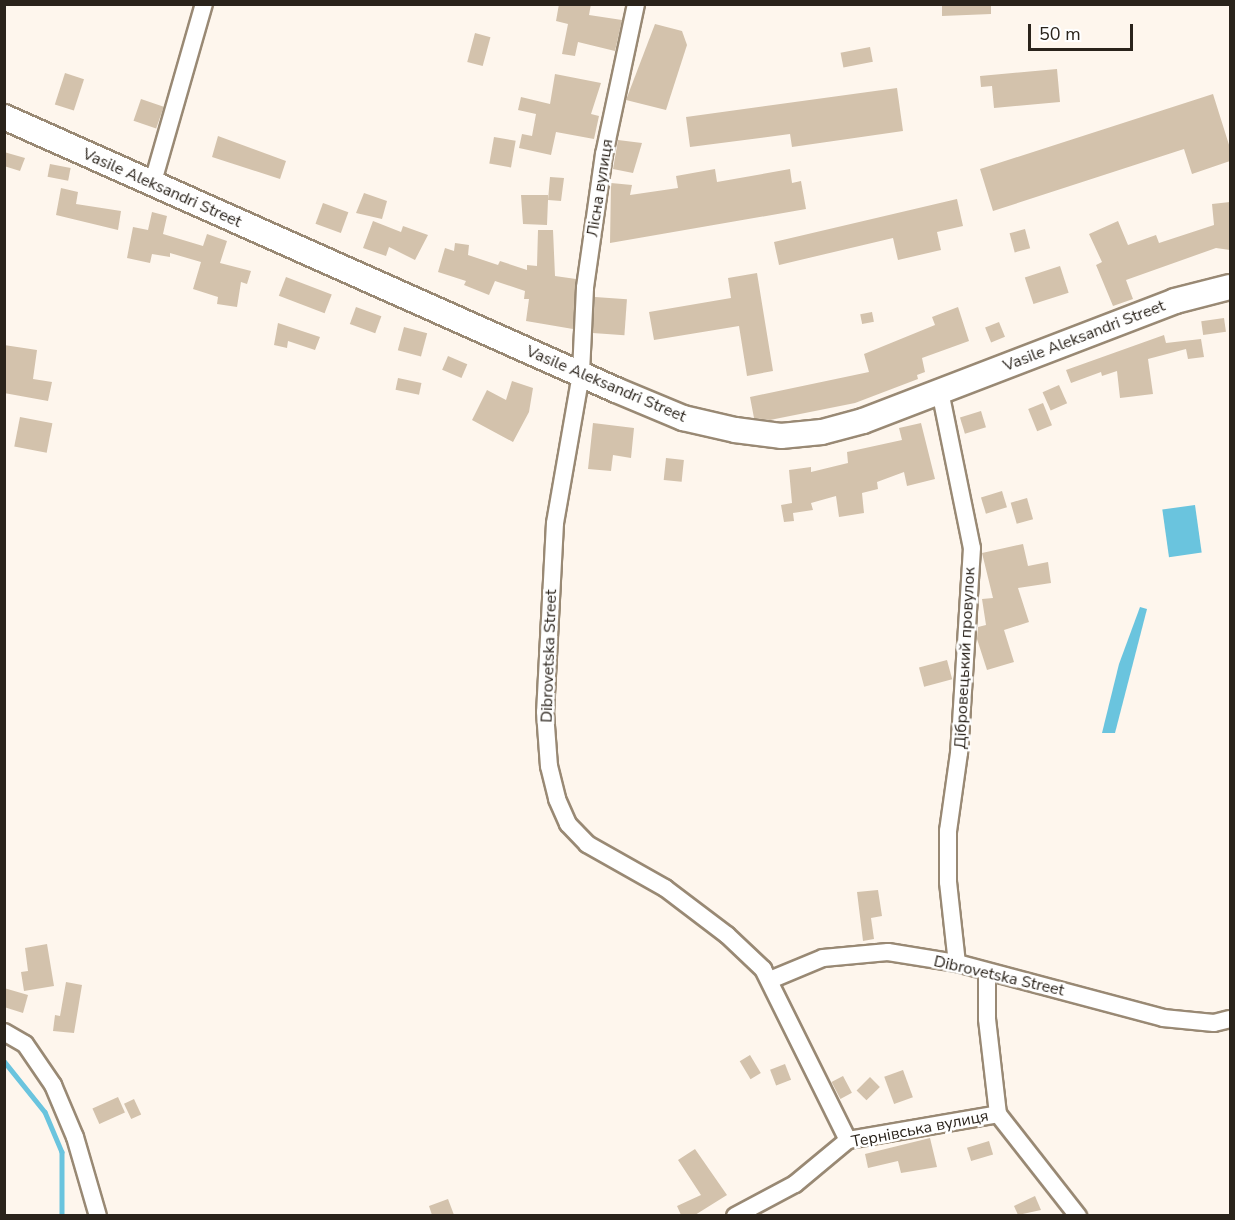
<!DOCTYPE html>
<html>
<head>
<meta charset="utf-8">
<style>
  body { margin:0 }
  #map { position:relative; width:1235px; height:1220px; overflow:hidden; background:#fef6ed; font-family:"Nunito Sans",sans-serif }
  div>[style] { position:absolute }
  .water>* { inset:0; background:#6ac4de; transform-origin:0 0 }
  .stream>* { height:4.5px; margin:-2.25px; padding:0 2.25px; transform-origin:2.25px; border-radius:2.25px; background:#6ac4de }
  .building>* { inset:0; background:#d3c2ac; transform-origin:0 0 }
  .roads { filter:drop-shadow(2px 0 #998974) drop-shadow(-2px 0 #998974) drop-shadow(0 2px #998974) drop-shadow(0 -2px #998974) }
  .minor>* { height:16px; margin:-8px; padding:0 8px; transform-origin:8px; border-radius:8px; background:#fff }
  .secondary>* { height:24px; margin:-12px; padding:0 12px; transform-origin:12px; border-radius:12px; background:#fff }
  span { translate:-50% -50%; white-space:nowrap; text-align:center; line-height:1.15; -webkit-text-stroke:5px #fff; paint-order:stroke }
  .street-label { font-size:16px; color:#2a231b }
  .frame { position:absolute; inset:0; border:6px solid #2a231b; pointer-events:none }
  .scale { position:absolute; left:1028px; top:24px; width:105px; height:27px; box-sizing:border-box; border:3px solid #2a231b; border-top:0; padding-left:8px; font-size:18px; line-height:21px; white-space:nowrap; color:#2a231b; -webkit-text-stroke:4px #fff; paint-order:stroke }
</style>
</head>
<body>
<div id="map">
  <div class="water">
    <div style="left:1195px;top:505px;width:48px;height:33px;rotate:82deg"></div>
    <div style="clip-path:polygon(1140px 607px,1147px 609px,1115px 733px,1102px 733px,1119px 664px)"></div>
  </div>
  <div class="stream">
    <div style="left:4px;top:1061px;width:65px;rotate:51.2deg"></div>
    <div style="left:45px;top:1112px;width:43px;rotate:67deg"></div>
    <div style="left:62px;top:1152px;width:64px;rotate:90deg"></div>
  </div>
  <div class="building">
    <div style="clip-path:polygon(559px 4px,591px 4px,589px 15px,622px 20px,615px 51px,578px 42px,575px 56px,562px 54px,568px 24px,556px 21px)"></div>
    <div style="clip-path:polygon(942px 4px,991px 4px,991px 14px,942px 16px)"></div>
    <div style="clip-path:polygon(655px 24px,682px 31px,687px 45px,666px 110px,626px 100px)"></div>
    <div style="left:475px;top:33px;width:16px;height:30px;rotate:15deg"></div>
    <div style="left:870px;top:47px;width:15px;height:30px;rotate:79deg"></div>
    <div style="clip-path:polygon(1057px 69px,1060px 102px,994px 108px,992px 86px,981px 87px,980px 76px)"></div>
    <div style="left:65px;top:73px;width:20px;height:33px;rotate:18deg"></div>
    <div style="clip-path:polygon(555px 74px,601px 83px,591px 114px,599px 116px,594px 139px,556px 132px,551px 155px,519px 148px,522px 134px,532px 136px,536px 114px,518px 110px,521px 97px,550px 104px)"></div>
    <div style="clip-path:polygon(897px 88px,903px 131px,792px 147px,790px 134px,690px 147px,686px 117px)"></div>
    <div style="clip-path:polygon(1213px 94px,1230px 148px,1230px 161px,1192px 174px,1184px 149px,993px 211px,980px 169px)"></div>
    <div style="left:141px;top:99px;width:24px;height:23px;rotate:19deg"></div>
    <div style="clip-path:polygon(218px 136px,286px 161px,280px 179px,212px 157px)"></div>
    <div style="left:494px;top:137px;width:22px;height:27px;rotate:10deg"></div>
    <div style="clip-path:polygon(618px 140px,642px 143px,633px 173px,613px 169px)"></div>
    <div style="clip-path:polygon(4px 152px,25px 158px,20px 171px,4px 166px)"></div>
    <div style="left:50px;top:164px;width:21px;height:13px;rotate:11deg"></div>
    <div style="clip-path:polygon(715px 169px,717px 182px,790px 169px,792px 183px,801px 181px,806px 209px,610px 243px,611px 183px,632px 185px,630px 195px,678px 188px,676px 176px)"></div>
    <div style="clip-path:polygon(550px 177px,564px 178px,561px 201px,548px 200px,547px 225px,523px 224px,521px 195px,548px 195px,548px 200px)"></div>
    <div style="clip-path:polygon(61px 188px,78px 192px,76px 204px,121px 211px,118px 230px,56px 215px)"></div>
    <div style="clip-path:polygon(364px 193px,387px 201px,382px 219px,356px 213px)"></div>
    <div style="clip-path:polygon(957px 199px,963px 226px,937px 232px,941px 250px,898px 260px,893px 238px,779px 265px,774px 242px)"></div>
    <div style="clip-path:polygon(1230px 202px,1230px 250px,1216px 248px,1126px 280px,1133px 299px,1113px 306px,1096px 265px,1102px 262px,1089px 234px,1118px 221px,1128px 245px,1156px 235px,1159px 243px,1214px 225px,1212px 204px)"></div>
    <div style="left:323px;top:203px;width:27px;height:22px;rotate:20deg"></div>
    <div style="clip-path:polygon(152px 212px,167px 216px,163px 234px,203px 246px,207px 234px,227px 241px,220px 263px,251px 271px,247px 284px,241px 282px,237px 307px,217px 304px,218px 297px,193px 289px,201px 262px,170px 253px,170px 257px,152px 254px,150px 263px,127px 258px,133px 227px,148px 230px)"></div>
    <div style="clip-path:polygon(373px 221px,401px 232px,403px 226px,428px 235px,415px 260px,389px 247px,386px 256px,363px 248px)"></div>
    <div style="left:1025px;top:229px;width:20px;height:16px;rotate:75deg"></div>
    <div style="clip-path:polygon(538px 230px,553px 230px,555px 276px,576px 279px,573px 329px,526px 321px,529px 299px,524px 299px,525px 291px,495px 281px,489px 295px,464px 285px,466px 281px,438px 272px,445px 248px,454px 251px,455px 243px,469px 245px,468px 255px,498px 265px,500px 261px,527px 270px,527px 265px,537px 266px)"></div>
    <div style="left:1060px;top:266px;width:28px;height:37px;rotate:72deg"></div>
    <div style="clip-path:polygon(757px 273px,773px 371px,747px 376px,739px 326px,654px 340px,649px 312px,731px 298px,728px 278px)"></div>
    <div style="left:286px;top:277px;width:49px;height:20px;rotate:21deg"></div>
    <div style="left:595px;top:297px;width:32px;height:36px;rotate:4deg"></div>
    <div style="left:356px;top:307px;width:27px;height:18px;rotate:20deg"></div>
    <div style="clip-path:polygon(958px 307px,969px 341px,922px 358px,925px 372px,917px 375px,918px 379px,855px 403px,770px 420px,754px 418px,750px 397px,869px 372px,864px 354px,935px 325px,932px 317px)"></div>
    <div style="left:872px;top:312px;width:10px;height:12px;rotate:79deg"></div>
    <div style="left:1224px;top:318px;width:14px;height:23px;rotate:82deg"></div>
    <div style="left:999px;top:322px;width:16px;height:15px;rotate:68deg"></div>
    <div style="clip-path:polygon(278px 323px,320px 337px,315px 350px,288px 341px,287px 348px,274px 345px)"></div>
    <div style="left:404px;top:327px;width:24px;height:24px;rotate:15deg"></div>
    <div style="clip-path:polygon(1164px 335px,1166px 343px,1201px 339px,1204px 357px,1188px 359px,1186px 349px,1148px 359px,1153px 394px,1120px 398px,1117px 371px,1102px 376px,1101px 372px,1071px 383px,1066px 370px)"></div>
    <div style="clip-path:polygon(4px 345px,37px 350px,33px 379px,52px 382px,48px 401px,4px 393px)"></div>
    <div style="left:448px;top:356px;width:21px;height:15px;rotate:23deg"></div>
    <div style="left:398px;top:378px;width:24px;height:12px;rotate:12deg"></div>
    <div style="clip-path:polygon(512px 381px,533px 388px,529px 412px,513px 442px,472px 420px,487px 390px,506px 400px)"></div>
    <div style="left:1059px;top:385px;width:20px;height:18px;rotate:66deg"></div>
    <div style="left:1043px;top:403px;width:24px;height:16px;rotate:68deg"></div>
    <div style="left:981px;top:411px;width:17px;height:22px;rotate:73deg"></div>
    <div style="left:20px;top:417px;width:33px;height:30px;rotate:11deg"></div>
    <div style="clip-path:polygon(593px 423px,634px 428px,631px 458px,613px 455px,611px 471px,588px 469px)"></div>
    <div style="clip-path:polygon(921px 423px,935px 479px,907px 486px,904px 472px,877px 482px,878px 489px,862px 493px,864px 513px,839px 517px,836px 496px,811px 503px,813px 510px,793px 513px,794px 521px,784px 522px,781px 505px,792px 503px,789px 470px,811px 467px,811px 472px,848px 463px,847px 452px,902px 440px,899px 428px)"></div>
    <div style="left:666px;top:458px;width:18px;height:22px;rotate:6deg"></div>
    <div style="left:1002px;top:491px;width:17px;height:22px;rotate:73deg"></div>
    <div style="left:1027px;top:498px;width:22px;height:17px;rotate:74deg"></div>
    <div style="clip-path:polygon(1023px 544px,1028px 566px,1048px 562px,1051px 583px,1018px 588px,1029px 622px,1004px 630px,1014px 662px,987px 670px,977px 639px,978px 627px,986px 625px,982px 599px,993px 598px,982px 553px)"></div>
    <div style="left:947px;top:660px;width:20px;height:29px;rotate:75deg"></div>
    <div style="clip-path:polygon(878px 890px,882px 916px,871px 918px,874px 939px,863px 941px,857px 892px)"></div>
    <div style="clip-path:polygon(47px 944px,54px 986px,24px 991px,21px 972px,28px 971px,25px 948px)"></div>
    <div style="clip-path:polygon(66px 982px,82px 985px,74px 1033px,53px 1031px,55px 1015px,60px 1016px)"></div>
    <div style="clip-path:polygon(4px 988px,28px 995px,23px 1013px,4px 1007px)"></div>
    <div style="left:750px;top:1055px;width:21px;height:12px;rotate:59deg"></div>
    <div style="left:785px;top:1064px;width:17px;height:16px;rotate:69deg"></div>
    <div style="left:903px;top:1070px;width:29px;height:20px;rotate:70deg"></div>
    <div style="left:843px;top:1076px;width:19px;height:13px;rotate:62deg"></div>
    <div style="left:870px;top:1077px;width:14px;height:19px;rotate:45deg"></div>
    <div style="left:118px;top:1097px;width:17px;height:28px;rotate:66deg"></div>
    <div style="left:134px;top:1099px;width:17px;height:11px;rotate:65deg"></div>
    <div style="clip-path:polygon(930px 1138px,937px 1167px,901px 1173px,898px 1161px,868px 1168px,865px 1154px)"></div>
    <div style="left:989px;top:1141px;width:14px;height:23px;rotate:73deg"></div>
    <div style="clip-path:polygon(695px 1149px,727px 1195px,695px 1215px,681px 1215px,677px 1206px,701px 1195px,678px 1160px)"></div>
    <div style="clip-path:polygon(1035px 1196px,1041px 1210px,1018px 1215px,1014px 1206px)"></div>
    <div style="clip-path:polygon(448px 1199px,454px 1215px,432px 1215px,429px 1206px)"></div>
  </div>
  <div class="roads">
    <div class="minor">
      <div style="left:636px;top:4px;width:153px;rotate:102deg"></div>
      <div style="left:604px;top:154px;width:135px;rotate:98.1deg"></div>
      <div style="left:585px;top:288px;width:86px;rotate:92.7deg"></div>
      <div style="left:581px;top:374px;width:151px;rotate:99.9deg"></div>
      <div style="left:555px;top:523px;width:189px;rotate:93deg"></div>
      <div style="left:545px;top:712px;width:54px;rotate:85.8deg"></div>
      <div style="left:549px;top:766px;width:34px;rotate:76deg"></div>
      <div style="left:557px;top:799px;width:27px;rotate:66deg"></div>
      <div style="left:568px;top:824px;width:28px;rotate:46deg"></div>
      <div style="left:587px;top:844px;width:90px;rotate:29.4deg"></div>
      <div style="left:665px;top:888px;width:78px;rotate:37.2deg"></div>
      <div style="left:727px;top:935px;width:50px;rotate:43.4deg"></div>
      <div style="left:763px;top:969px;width:191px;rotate:63.6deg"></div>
      <div style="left:152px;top:185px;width:188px;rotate:-74deg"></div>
      <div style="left:940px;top:391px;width:160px;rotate:78.5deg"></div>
      <div style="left:972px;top:548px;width:205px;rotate:93.6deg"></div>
      <div style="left:959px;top:753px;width:79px;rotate:98deg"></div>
      <div style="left:948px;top:831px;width:51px;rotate:90deg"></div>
      <div style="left:948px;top:882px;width:81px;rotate:83.7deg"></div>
      <div style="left:987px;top:973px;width:46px;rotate:90deg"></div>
      <div style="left:987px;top:1019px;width:96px;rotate:83.4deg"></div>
      <div style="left:770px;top:980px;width:57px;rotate:-22.5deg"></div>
      <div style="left:823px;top:958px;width:65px;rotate:-5.3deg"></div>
      <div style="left:888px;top:952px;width:70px;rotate:9.1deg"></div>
      <div style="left:957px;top:963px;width:213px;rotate:14.9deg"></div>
      <div style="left:1163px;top:1018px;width:51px;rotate:5.6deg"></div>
      <div style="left:1214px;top:1023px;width:16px;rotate:-14deg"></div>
      <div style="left:4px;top:1032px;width:24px;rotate:30deg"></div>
      <div style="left:25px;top:1044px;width:50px;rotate:55.7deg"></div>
      <div style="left:53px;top:1085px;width:56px;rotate:67.1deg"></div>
      <div style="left:75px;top:1137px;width:82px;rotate:73.8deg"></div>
      <div style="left:998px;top:1114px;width:130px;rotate:51.9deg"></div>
      <div style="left:735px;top:1216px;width:68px;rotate:-28.1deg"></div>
      <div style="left:795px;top:1184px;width:69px;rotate:-39.7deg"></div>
      <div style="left:848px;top:1140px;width:152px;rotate:-9.8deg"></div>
    </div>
    <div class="secondary">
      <div style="left:4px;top:117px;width:670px;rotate:24.04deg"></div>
      <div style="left:616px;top:390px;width:73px;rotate:22.7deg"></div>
      <div style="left:683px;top:418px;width:53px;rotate:13deg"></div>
      <div style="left:735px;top:430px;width:46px;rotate:7.4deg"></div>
      <div style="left:781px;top:436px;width:41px;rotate:-5.6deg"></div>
      <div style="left:822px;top:432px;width:42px;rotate:-15deg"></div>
      <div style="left:863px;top:421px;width:334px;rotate:-21deg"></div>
      <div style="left:1175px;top:301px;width:57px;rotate:-14.3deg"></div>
    </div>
  </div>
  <div class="street-label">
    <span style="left:162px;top:188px;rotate:24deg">Vasile Aleksandri Street</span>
    <span style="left:600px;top:188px;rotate:-81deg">Лісна вулиця</span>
    <span style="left:1084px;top:336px;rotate:-21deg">Vasile Aleksandri Street</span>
    <span style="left:606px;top:384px;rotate:23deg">Vasile Aleksandri Street</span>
    <span style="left:549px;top:656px;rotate:-88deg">Dibrovetska Street</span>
    <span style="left:965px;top:658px;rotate:-87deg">Дібровецький провулок</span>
    <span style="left:999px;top:976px;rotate:13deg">Dibrovetska Street</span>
    <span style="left:920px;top:1129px;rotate:-11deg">Тернівська вулиця</span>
  </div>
  <div class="frame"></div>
  <div class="scale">50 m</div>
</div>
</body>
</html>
